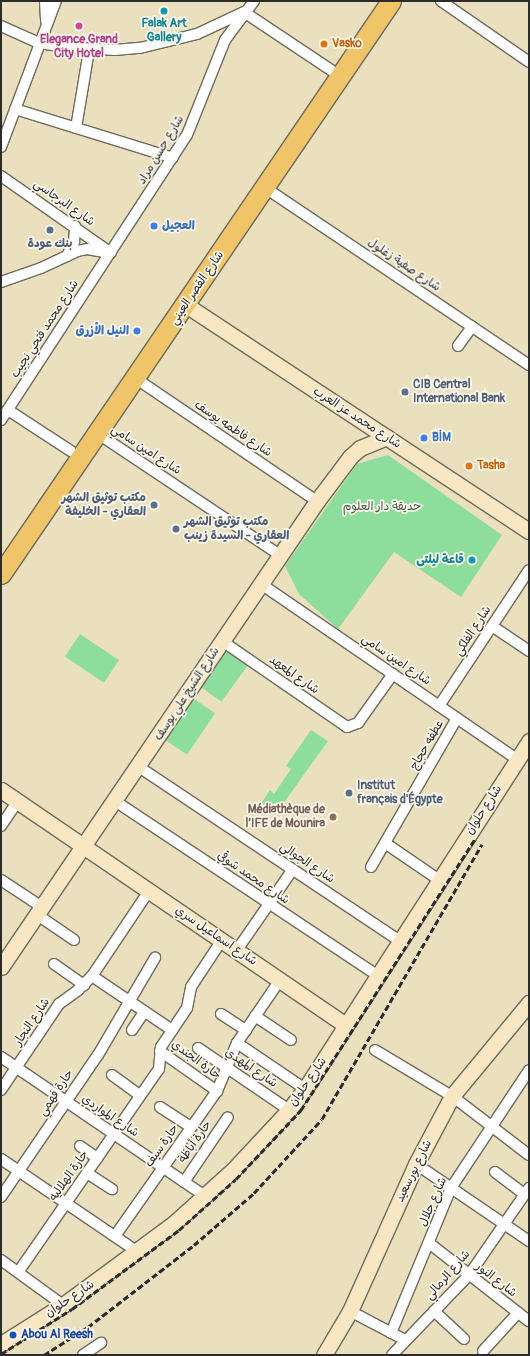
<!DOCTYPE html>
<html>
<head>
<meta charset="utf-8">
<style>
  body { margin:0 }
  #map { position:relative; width:530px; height:1356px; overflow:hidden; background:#eae0bd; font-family:Pangolin,"Playpen Sans Arabic",sans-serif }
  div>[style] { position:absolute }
  .green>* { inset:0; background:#8ddd9c; transform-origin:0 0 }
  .roads { filter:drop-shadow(1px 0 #6e6a5e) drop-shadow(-1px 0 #6e6a5e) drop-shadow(0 1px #6e6a5e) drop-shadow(0 -1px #6e6a5e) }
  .street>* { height:10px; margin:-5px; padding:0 5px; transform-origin:5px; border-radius:5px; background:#fff }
  .secondary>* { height:15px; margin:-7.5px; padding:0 7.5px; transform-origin:7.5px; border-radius:7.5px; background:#f9e7c3 }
  .highway>* { height:19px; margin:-9.5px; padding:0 9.5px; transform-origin:9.5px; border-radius:9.5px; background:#f0c469 }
  .rail>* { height:3px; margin-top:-1.5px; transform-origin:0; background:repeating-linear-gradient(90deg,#2b2b2b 0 6px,transparent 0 9px) }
  .dots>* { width:11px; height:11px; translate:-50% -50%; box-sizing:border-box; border:2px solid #fbf7ec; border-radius:50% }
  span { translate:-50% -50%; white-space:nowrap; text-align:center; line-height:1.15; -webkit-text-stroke:3.5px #fbf7ec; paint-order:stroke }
  .culture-label { font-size:12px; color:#0d838f; font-weight:700 }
  .right { translate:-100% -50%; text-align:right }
  .hotel-label { font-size:12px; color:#b23c85; font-weight:700 }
  .food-label { font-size:12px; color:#c56008; font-weight:700 }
  .left { translate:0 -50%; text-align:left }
  .street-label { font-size:12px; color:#2b2b2b }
  .shop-label { font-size:12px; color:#366cbe; font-weight:700 }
  .service-label { font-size:12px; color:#4e5e75; font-weight:700 }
  .park-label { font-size:12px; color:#445847 }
  .education-label { font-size:12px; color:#785e54; font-weight:700 }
  .transit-label { font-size:12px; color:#164399; font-weight:700 }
  .frame { position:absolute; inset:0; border:2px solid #2b2b2b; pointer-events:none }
</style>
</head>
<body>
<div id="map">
  <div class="green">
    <div style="clip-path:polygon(388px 455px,502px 535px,461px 597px,394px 552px,338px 629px,299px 594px,285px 566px,357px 464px)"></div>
    <div style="left:80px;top:634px;width:47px;height:27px;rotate:34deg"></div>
    <div style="left:223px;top:645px;width:32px;height:47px;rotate:36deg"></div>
    <div style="left:191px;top:697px;width:29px;height:50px;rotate:34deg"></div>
    <div style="clip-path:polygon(311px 730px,328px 741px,275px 815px,260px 805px,270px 790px,274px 794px,291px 769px,286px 766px)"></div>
  </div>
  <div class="roads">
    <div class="street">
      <div style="left:45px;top:1px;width:20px;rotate:87deg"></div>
      <div style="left:441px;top:1px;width:107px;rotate:34.7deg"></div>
      <div style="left:244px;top:12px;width:105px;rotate:33.7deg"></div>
      <div style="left:1px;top:26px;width:42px;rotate:24.1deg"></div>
      <div style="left:39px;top:43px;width:25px;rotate:9deg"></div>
      <div style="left:64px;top:47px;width:51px;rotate:3.4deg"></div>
      <div style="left:115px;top:50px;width:25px;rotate:-5deg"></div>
      <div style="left:140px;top:48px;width:59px;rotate:-13.8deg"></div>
      <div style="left:197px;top:34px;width:50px;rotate:-25deg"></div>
      <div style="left:15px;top:109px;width:165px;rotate:17.2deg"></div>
      <div style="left:76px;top:128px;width:79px;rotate:-80.5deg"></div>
      <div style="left:1px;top:147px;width:156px;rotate:-69.4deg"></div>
      <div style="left:1px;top:176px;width:134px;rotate:35deg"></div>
      <div style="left:264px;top:187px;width:319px;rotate:33.9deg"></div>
      <div style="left:67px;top:256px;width:16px;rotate:-63deg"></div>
      <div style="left:74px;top:242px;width:16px;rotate:-86deg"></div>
      <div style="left:1px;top:282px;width:42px;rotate:-19.3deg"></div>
      <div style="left:41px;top:268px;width:40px;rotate:-25deg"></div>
      <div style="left:77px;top:251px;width:10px;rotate:-11deg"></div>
      <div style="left:87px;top:249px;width:22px;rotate:10deg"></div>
      <div style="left:458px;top:346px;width:24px;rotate:-54deg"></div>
      <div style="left:135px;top:378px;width:220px;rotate:34.1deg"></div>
      <div style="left:8px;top:410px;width:75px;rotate:33.1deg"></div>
      <div style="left:1px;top:420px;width:340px;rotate:-56.9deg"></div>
      <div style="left:187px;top:135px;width:102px;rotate:-68.2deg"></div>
      <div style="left:225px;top:40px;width:49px;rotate:-53.4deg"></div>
      <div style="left:97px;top:433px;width:220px;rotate:33.7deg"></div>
      <div style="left:261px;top:584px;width:310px;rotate:34.4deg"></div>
      <div style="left:492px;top:626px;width:45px;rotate:34deg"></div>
      <div style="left:222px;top:641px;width:152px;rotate:34.5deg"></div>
      <div style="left:347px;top:727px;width:12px;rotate:-20deg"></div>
      <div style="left:358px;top:723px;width:60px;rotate:-54.5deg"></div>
      <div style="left:439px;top:706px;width:163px;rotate:-56.5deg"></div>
      <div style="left:139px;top:767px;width:314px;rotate:33.7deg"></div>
      <div style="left:115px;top:801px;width:316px;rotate:33.6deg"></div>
      <div style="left:1px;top:826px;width:30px;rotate:-56deg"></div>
      <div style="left:385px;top:843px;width:65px;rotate:34.4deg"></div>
      <div style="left:371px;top:867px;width:172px;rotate:-60deg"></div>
      <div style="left:1px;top:880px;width:49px;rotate:33.4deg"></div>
      <div style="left:36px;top:914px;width:46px;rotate:34.4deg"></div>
      <div style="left:237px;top:950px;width:98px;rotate:-55.3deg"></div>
      <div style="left:54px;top:964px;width:37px;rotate:35deg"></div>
      <div style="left:92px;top:976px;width:97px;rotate:34deg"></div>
      <div style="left:221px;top:1014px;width:30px;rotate:33deg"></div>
      <div style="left:255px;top:1016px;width:43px;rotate:33.7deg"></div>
      <div style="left:132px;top:1030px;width:22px;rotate:-56deg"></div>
      <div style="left:237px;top:1043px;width:82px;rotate:34.1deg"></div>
      <div style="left:198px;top:1048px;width:110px;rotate:34.3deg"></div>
      <div style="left:375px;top:1050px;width:90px;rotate:30.9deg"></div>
      <div style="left:452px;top:1096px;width:97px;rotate:37.5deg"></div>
      <div style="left:160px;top:1051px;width:70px;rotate:35.1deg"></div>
      <div style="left:1px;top:1057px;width:247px;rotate:34.3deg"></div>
      <div style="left:112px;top:1075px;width:34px;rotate:36deg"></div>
      <div style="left:1px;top:1090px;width:104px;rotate:-56deg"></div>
      <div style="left:59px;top:1004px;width:24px;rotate:-36deg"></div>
      <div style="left:78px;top:990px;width:20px;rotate:-45deg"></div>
      <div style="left:92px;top:976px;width:102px;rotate:-56.2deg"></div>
      <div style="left:160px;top:1107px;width:37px;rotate:33deg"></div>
      <div style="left:80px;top:1146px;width:21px;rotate:35deg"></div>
      <div style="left:1px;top:1159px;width:166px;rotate:34.2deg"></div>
      <div style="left:416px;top:1164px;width:137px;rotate:34.3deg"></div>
      <div style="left:495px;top:1172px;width:36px;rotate:37deg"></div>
      <div style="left:87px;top:1173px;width:30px;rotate:33deg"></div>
      <div style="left:184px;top:1182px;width:78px;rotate:-55.9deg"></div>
      <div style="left:1px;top:1197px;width:172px;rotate:-55.7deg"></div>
      <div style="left:98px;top:1055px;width:113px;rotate:-59.6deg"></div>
      <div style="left:115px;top:1236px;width:177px;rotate:-54.9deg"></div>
      <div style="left:217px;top:1091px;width:52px;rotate:-67.4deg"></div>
      <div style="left:237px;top:1043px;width:76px;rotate:-55.7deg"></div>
      <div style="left:429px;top:1243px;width:127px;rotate:38deg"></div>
      <div style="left:1px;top:1260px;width:77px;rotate:36deg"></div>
      <div style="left:19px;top:1271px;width:246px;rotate:-55.3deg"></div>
      <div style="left:159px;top:1069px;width:22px;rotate:-85deg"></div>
      <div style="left:161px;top:1047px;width:47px;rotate:-56.3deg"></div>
      <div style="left:187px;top:1008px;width:21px;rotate:-79deg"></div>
      <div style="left:191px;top:987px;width:56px;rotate:-56.6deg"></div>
      <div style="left:350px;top:1311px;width:62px;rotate:27.8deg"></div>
      <div style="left:434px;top:1311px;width:41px;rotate:43deg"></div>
      <div style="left:391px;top:1333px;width:157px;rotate:-67.5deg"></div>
      <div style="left:451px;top:1188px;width:141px;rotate:-56.5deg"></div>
      <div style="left:483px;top:1351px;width:52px;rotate:-47.4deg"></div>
      <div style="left:83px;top:1355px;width:22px;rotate:-34deg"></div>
      <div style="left:392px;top:1355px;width:111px;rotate:-46.1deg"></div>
      <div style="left:469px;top:1275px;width:106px;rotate:-55.4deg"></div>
    </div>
    <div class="secondary">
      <div style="left:186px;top:305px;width:411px;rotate:33.4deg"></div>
      <div style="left:1px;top:790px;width:417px;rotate:34.3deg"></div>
      <div style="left:1px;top:967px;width:563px;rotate:-55.86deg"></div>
      <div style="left:317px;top:501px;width:55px;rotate:-53.1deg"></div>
      <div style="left:350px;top:457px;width:13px;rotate:-42deg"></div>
      <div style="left:360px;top:448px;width:29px;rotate:-22deg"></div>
      <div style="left:1px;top:1344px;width:73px;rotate:-32.2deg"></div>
      <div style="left:63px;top:1305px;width:137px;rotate:-36.4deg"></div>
      <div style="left:173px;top:1224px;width:81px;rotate:-42deg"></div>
      <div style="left:233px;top:1170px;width:82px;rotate:-47deg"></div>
      <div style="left:289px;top:1110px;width:26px;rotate:-53deg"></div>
      <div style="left:305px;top:1089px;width:414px;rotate:-57.2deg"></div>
      <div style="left:324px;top:1355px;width:51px;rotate:-59.4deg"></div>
      <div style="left:350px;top:1311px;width:161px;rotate:-65.8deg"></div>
      <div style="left:416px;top:1164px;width:77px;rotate:-62.1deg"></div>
      <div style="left:452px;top:1096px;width:121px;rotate:-50.4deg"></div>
    </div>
    <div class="highway">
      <div style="left:1px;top:574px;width:693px;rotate:-55.76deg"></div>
    </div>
  </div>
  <div class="rail">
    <div style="left:1px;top:1354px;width:84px;rotate:-32.4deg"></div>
    <div style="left:72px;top:1309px;width:133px;rotate:-36.4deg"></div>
    <div style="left:179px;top:1230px;width:76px;rotate:-41.8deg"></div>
    <div style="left:236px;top:1179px;width:95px;rotate:-46.7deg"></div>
    <div style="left:301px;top:1110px;width:322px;rotate:-57.3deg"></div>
    <div style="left:44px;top:1355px;width:52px;rotate:-32.5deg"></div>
    <div style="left:88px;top:1327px;width:134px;rotate:-37.7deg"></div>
    <div style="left:194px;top:1245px;width:79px;rotate:-40.9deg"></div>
    <div style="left:254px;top:1193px;width:100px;rotate:-47.4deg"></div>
    <div style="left:322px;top:1119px;width:318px;rotate:-59.8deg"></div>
  </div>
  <div class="dots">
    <div style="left:164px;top:11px;background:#0f9aa8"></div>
    <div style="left:79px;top:26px;background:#d1479c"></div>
    <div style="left:324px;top:44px;background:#e8710a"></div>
    <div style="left:154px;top:226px;background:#3f7fe0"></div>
    <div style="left:50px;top:230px;background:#5c6f8a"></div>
    <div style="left:137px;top:331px;background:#3f7fe0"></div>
    <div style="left:405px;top:392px;background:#5c6f8a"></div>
    <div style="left:424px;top:438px;background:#3f7fe0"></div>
    <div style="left:469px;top:466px;background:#e8710a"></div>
    <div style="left:154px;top:505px;background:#5c6f8a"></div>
    <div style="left:176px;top:529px;background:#5c6f8a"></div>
    <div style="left:472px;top:560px;background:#0f9aa8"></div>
    <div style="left:349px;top:793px;background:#5c6f8a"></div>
    <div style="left:333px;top:817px;background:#8d6e63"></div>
    <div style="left:13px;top:1335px;background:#1a4fb4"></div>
  </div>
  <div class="culture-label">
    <span style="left:164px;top:31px">Falak Art<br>Gallery</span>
    <span class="right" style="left:464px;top:560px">قاعة ليلتى</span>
  </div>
  <div class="hotel-label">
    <span style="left:79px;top:47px">Elegance Grand<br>City Hotel</span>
  </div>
  <div class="food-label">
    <span class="left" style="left:332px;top:44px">Vasko</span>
    <span class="left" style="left:477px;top:466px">Tasha</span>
  </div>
  <div class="street-label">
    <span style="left:161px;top:150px;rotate:-59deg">شارع حسن مراد</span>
    <span style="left:64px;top:203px;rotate:35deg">شارع البرجاسي</span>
    <span style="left:404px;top:265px;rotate:34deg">شارع صفية زغلول</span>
    <span style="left:197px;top:288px;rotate:-56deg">شارع القصر العيني</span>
    <span style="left:45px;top:329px;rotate:-57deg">شارع محمد فتحي نجيب</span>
    <span style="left:357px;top:418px;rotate:33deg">شارع محمد عز العرب</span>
    <span style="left:233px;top:429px;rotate:34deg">شارع فاطمه يوسف</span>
    <span style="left:146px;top:450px;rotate:33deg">شارع امين سامي</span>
    <span style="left:473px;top:631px;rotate:-57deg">شارع الفلكي</span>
    <span style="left:396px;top:660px;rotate:34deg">شارع امين سامي</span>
    <span style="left:294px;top:675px;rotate:35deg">شارع المعهد</span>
    <span style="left:187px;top:694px;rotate:-57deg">شارع الشيخ علي يوسف</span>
    <span style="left:427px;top:745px;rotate:-60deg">عطفه حجاج</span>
    <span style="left:484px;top:810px;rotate:-57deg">شارع حلوان</span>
    <span style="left:307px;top:863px;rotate:34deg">شارع الجوالي</span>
    <span style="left:253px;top:878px;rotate:34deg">شارع محمد شوقي</span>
    <span style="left:216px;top:936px;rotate:34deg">شارع اسماعيل سري</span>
    <span style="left:32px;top:1022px;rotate:-56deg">شارع النجار</span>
    <span style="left:196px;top:1060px;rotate:36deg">حارة الجندي</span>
    <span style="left:251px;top:1068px;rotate:34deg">شارع المهدي</span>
    <span style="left:308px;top:1082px;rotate:-55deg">شارع حلوان</span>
    <span style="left:56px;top:1093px;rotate:-56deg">حارة فهمي</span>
    <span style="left:110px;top:1116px;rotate:34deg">شارع المواردي</span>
    <span style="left:195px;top:1142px;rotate:-55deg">حارة أباظة</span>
    <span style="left:162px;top:1146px;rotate:-55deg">حارة سيف</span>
    <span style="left:414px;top:1171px;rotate:-64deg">شارع بورسعيد</span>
    <span style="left:69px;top:1176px;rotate:-55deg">حارة الهلاليه</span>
    <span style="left:433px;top:1202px;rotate:-66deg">شارع جلال</span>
    <span style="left:448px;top:1275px;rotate:-49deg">شارع الرمالي</span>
    <span style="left:496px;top:1280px;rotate:38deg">شارع النور</span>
    <span style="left:70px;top:1299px;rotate:-34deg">شارع حلوان</span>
  </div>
  <div class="shop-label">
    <span class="left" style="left:162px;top:226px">العجيل</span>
    <span class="right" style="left:129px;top:331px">النيل الأزرق</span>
    <span class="left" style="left:432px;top:438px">BİM</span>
  </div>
  <div class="service-label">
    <span style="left:50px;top:244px">بنك عودة</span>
    <span class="left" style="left:413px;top:392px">CIB Central<br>International Bank</span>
    <span class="right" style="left:146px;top:505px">مكتب توثيق الشهر<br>العقاري - الخليفة</span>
    <span class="left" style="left:184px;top:529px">مكتب توثيق الشهر<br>العقاري - السيدة زينب</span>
    <span class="left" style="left:357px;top:793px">Institut<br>français d'Égypte</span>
  </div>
  <div class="park-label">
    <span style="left:382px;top:507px">حديقة دار العلوم</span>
  </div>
  <div class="education-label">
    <span class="right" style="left:325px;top:817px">Médiathèque de<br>l’IFE de Mounira</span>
  </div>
  <div class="transit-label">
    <span class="left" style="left:21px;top:1335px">Abou Al Reesh</span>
  </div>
  <div class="frame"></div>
</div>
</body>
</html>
